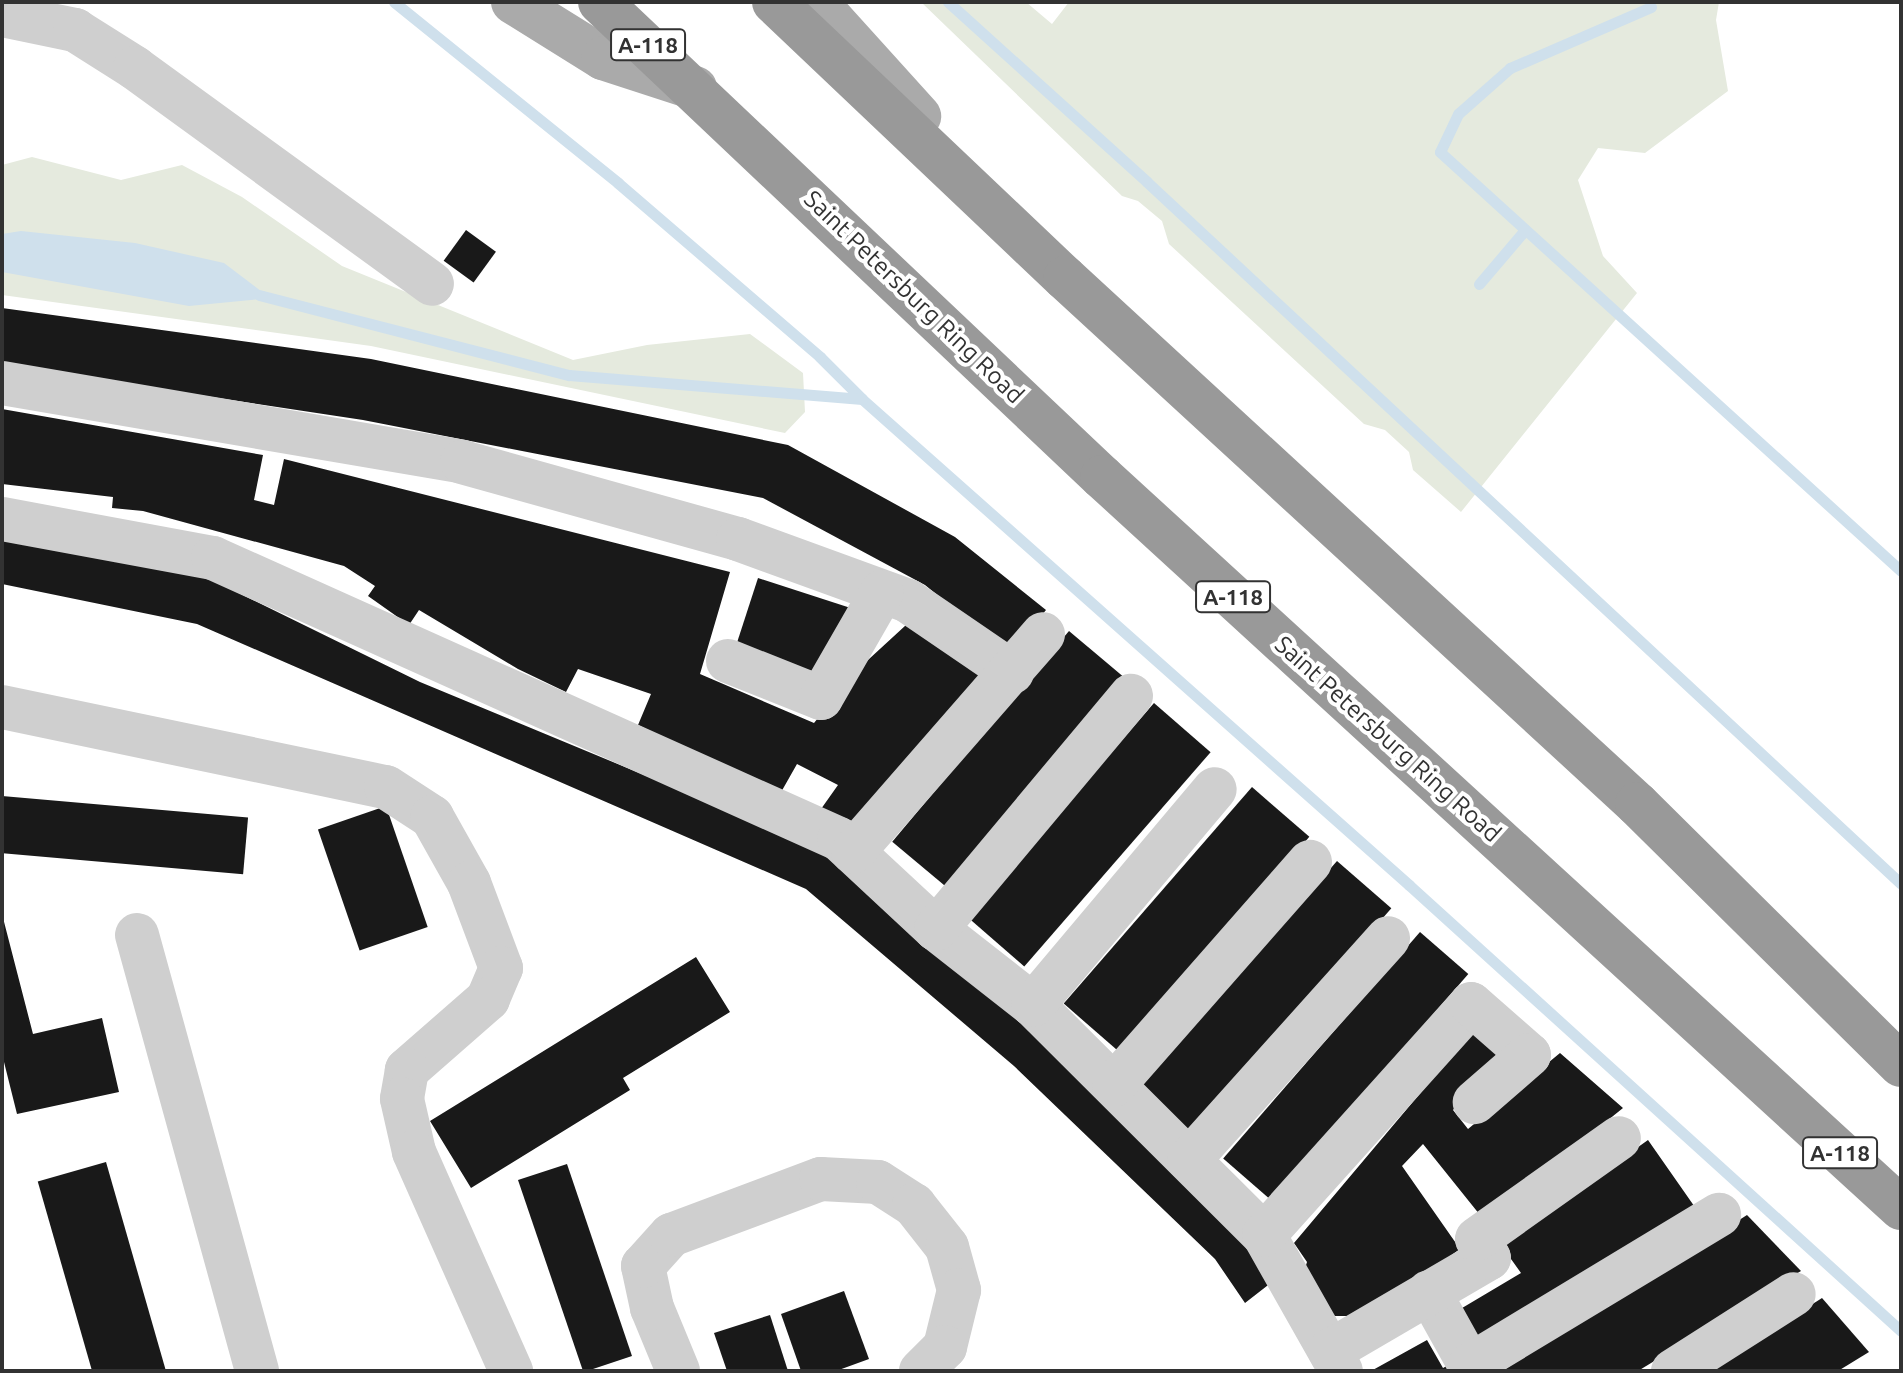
<!DOCTYPE html>
<html>
<head>
<meta charset="utf-8">
<style>
  body { margin:0 }
  #map { position:relative; width:1903px; height:1373px; overflow:hidden; background:#fff; font-family:Ubuntu,sans-serif }
  div>[style] { position:absolute }
  .green>* { inset:0; background:#e5eade }
  .water>* { inset:0; background:#cfe0ec }
  .stream>* { height:11px; margin:-5.5px; padding:0 5.5px; transform-origin:5.5px; border-radius:5.5px; background:#cfe0ec }
  .building>* { inset:0; background:#191919; transform-origin:0 0 }
  .minor>* { height:44px; margin:-22px; padding:0 22px; transform-origin:22px; border-radius:22px; background:#cfcfcf }
  .major>* { height:44px; margin:-22px; padding:0 22px; transform-origin:22px; border-radius:22px; background:#aaa }
  .highway>* { height:44px; margin:-22px; padding:0 22px; transform-origin:22px; border-radius:22px; background:#999 }
  span { translate:-50% -50%; white-space:nowrap; text-align:center; line-height:1.15; -webkit-text-stroke:8px #fff; paint-order:stroke }
  .shield-label span { padding:2px 6px; background:#fff; border:2px solid; border-radius:6px; -webkit-text-stroke-width:0 }
  .shield-label { font-size:22px; color:#323232; font-weight:700 }
  .street-label { font-size:24px; color:#323232 }
  .frame { position:absolute; inset:0; border:4px solid #323232; pointer-events:none }
</style>
</head>
<body>
<div id="map">
  <div class="green">
    <div style="clip-path:polygon(921px 2px,1026px 2px,1052px 24px,1069px 2px,1719px 2px,1716px 20px,1728px 91px,1645px 153px,1598px 148px,1578px 180px,1603px 256px,1637px 293px,1461px 512px,1413px 470px,1409px 452px,1385px 430px,1364px 424px,1169px 244px,1162px 221px,1138px 201px,1122px 196px)"></div>
    <div style="clip-path:polygon(32px 157px,121px 180px,182px 165px,242px 197px,342px 266px,573px 360px,647px 345px,750px 334px,803px 373px,805px 412px,785px 433px,371px 346px,2px 295px,2px 165px)"></div>
  </div>
  <div class="water">
    <div style="clip-path:polygon(21px 231px,135px 243px,224px 263px,270px 298px,189px 306px,2px 272px,2px 234px)"></div>
  </div>
  <div class="stream">
    <div style="left:394px;top:2px;width:288px;rotate:38.9deg"></div>
    <div style="left:618px;top:183px;width:267px;rotate:40.7deg"></div>
    <div style="left:820px;top:357px;width:59px;rotate:45deg"></div>
    <div style="left:862px;top:399px;width:732px;rotate:41.62deg"></div>
    <div style="left:1409px;top:885px;width:664px;rotate:42.19deg"></div>
    <div style="left:948px;top:2px;width:268px;rotate:42.1deg"></div>
    <div style="left:1147px;top:182px;width:1030px;rotate:42.95deg"></div>
    <div style="left:1651px;top:7px;width:154px;rotate:156.6deg"></div>
    <div style="left:1510px;top:68px;width:69px;rotate:138.5deg"></div>
    <div style="left:1458px;top:114px;width:42px;rotate:115.3deg"></div>
    <div style="left:1440px;top:152px;width:623px;rotate:42.27deg"></div>
    <div style="left:1479px;top:284px;width:71px;rotate:-49.6deg"></div>
    <div style="left:259px;top:295px;width:320px;rotate:14.5deg"></div>
    <div style="left:569px;top:375px;width:294px;rotate:4.7deg"></div>
  </div>
  <div class="building">
    <div style="left:466px;top:230px;width:37px;height:38px;rotate:36deg"></div>
    <div style="clip-path:polygon(2px 308px,371px 359px,788px 445px,955px 537px,1046px 610px,1010px 654px,925px 585px,763px 498px,363px 420px,2px 365px)"></div>
    <div style="clip-path:polygon(2px 409px,263px 455px,254px 500px,274px 505px,284px 459px,730px 572px,700px 674px,814px 723px,856px 671px,918px 614px,996px 677px,861px 830px,821px 809px,838px 785px,797px 764px,780px 794px,638px 725px,651px 694px,578px 669px,566px 692px,518px 669px,419px 610px,409px 625px,368px 596px,375px 586px,344px 566px,143px 511px,112px 508px,113px 497px,2px 484px)"></div>
    <div style="clip-path:polygon(2px 540px,208px 578px,420px 682px,813px 845px,1046px 1037px,1258px 1256px,1272px 1282px,1245px 1303px,1215px 1259px,1014px 1066px,806px 889px,197px 624px,2px 584px)"></div>
    <div style="left:758px;top:578px;width:95px;height:72px;rotate:18deg"></div>
    <div style="left:1069px;top:631px;width:73px;height:275px;rotate:40deg"></div>
    <div style="left:1154px;top:703px;width:75px;height:284px;rotate:41deg"></div>
    <div style="left:1252px;top:787px;width:76px;height:287px;rotate:41deg"></div>
    <div style="left:2px;top:796px;width:247px;height:57px;rotate:5deg"></div>
    <div style="left:386px;top:806px;width:128px;height:72px;rotate:71deg"></div>
    <div style="left:1337px;top:861px;width:72px;height:300px;rotate:41deg"></div>
    <div style="clip-path:polygon(2px 914px,33px 1034px,102px 1018px,119px 1092px,17px 1114px,2px 1054px)"></div>
    <div style="left:1420px;top:932px;width:64px;height:300px;rotate:41deg"></div>
    <div style="clip-path:polygon(696px 957px,730px 1012px,623px 1078px,630px 1090px,471px 1188px,430px 1121px)"></div>
    <div style="clip-path:polygon(1476px 1027px,1502px 1048px,1453px 1110px,1468px 1129px,1560px 1053px,1623px 1108px,1484px 1220px,1423px 1144px,1402px 1166px,1460px 1249px,1367px 1316px,1334px 1316px,1302px 1278px,1307px 1262px,1294px 1243px)"></div>
    <div style="clip-path:polygon(1648px 1140px,1699px 1213px,1474px 1347px,1452px 1314px,1521px 1273px,1501px 1245px)"></div>
    <div style="left:106px;top:1162px;width:217px;height:71px;rotate:74deg"></div>
    <div style="clip-path:polygon(567px 1164px,632px 1356px,587px 1371px,583px 1371px,518px 1180px)"></div>
    <div style="clip-path:polygon(1747px 1215px,1801px 1271px,1638px 1371px,1502px 1371px)"></div>
    <div style="clip-path:polygon(844px 1291px,869px 1359px,836px 1371px,801px 1371px,781px 1314px)"></div>
    <div style="clip-path:polygon(1822px 1298px,1869px 1352px,1838px 1371px,1707px 1371px)"></div>
    <div style="clip-path:polygon(770px 1315px,788px 1371px,727px 1371px,714px 1333px)"></div>
    <div style="clip-path:polygon(1427px 1340px,1443px 1368px,1456px 1361px,1462px 1371px,1371px 1371px)"></div>
  </div>
  <div class="minor">
    <div style="left:2px;top:15px;width:75px;rotate:11.6deg"></div>
    <div style="left:75px;top:30px;width:71px;rotate:32.3deg"></div>
    <div style="left:135px;top:68px;width:367px;rotate:36deg"></div>
    <div style="left:2px;top:383px;width:467px;rotate:9.7deg"></div>
    <div style="left:462px;top:462px;width:287px;rotate:15.6deg"></div>
    <div style="left:738px;top:539px;width:181px;rotate:20deg"></div>
    <div style="left:908px;top:601px;width:126px;rotate:34.3deg"></div>
    <div style="left:2px;top:519px;width:215px;rotate:10.5deg"></div>
    <div style="left:213px;top:558px;width:686px;rotate:24.17deg"></div>
    <div style="left:839px;top:839px;width:132px;rotate:42.9deg"></div>
    <div style="left:936px;top:929px;width:123px;rotate:38.1deg"></div>
    <div style="left:1033px;top:1005px;width:326px;rotate:44.9deg"></div>
    <div style="left:1264px;top:1235px;width:156px;rotate:60.5deg"></div>
    <div style="left:728px;top:661px;width:100px;rotate:21.7deg"></div>
    <div style="left:821px;top:698px;width:122px;rotate:-60.1deg"></div>
    <div style="left:2px;top:707px;width:392px;rotate:11.8deg"></div>
    <div style="left:386px;top:787px;width:55px;rotate:33.1deg"></div>
    <div style="left:432px;top:817px;width:76px;rotate:60.7deg"></div>
    <div style="left:469px;top:883px;width:91px;rotate:69.4deg"></div>
    <div style="left:501px;top:968px;width:34px;rotate:113deg"></div>
    <div style="left:488px;top:999px;width:108px;rotate:138.8deg"></div>
    <div style="left:407px;top:1070px;width:29px;rotate:100deg"></div>
    <div style="left:402px;top:1099px;width:54px;rotate:77.2deg"></div>
    <div style="left:414px;top:1152px;width:240px;rotate:66.1deg"></div>
    <div style="left:853px;top:852px;width:289px;rotate:-48.9deg"></div>
    <div style="left:936px;top:929px;width:304px;rotate:-50.1deg"></div>
    <div style="left:137px;top:935px;width:452px;rotate:74.6deg"></div>
    <div style="left:1033px;top:1005px;width:282px;rotate:-49.9deg"></div>
    <div style="left:1114px;top:1085px;width:297px;rotate:-48.7deg"></div>
    <div style="left:1189px;top:1160px;width:298px;rotate:-48.1deg"></div>
    <div style="left:1264px;top:1235px;width:310px;rotate:-48.1deg"></div>
    <div style="left:1471px;top:1004px;width:77px;rotate:41.3deg"></div>
    <div style="left:1529px;top:1055px;width:72px;rotate:139deg"></div>
    <div style="left:1429px;top:1292px;width:90px;rotate:60.9deg"></div>
    <div style="left:1330px;top:1351px;width:184px;rotate:-30.3deg"></div>
    <div style="left:1489px;top:1258px;width:22px;rotate:-122deg"></div>
    <div style="left:1477px;top:1239px;width:174px;rotate:-35.4deg"></div>
    <div style="left:1470px;top:1365px;width:291px;rotate:-31.1deg"></div>
    <div style="left:678px;top:1371px;width:68px;rotate:-112.4deg"></div>
    <div style="left:652px;top:1308px;width:43px;rotate:-102.1deg"></div>
    <div style="left:643px;top:1266px;width:42px;rotate:-47.9deg"></div>
    <div style="left:671px;top:1235px;width:160px;rotate:-20.5deg"></div>
    <div style="left:821px;top:1179px;width:57px;rotate:3deg"></div>
    <div style="left:878px;top:1182px;width:43px;rotate:32.6deg"></div>
    <div style="left:914px;top:1205px;width:53px;rotate:51.8deg"></div>
    <div style="left:947px;top:1247px;width:45px;rotate:74.4deg"></div>
    <div style="left:959px;top:1290px;width:59px;rotate:103.8deg"></div>
    <div style="left:945px;top:1347px;width:34px;rotate:135deg"></div>
    <div style="left:1673px;top:1371px;width:143px;rotate:-32.5deg"></div>
  </div>
  <div class="major">
    <div style="left:513px;top:2px;width:106px;rotate:31.9deg"></div>
    <div style="left:603px;top:58px;width:97px;rotate:18.1deg"></div>
    <div style="left:816px;top:2px;width:154px;rotate:47.9deg"></div>
  </div>
  <div class="highway">
    <div style="left:600px;top:2px;width:691px;rotate:43.42deg"></div>
    <div style="left:1102px;top:477px;width:1083px;rotate:42.46deg"></div>
    <div style="left:774px;top:2px;width:401px;rotate:43.5deg"></div>
    <div style="left:1065px;top:278px;width:777px;rotate:42.6deg"></div>
    <div style="left:1637px;top:804px;width:371px;rotate:44.7deg"></div>
  </div>
  <div class="shield-label">
    <span style="left:648px;top:45px">А-118</span>
    <span style="left:1233px;top:597px">А-118</span>
    <span style="left:1840px;top:1153px">А-118</span>
  </div>
  <div class="street-label">
    <span style="left:914px;top:297px;rotate:44deg">Saint Petersburg Ring Road</span>
    <span style="left:1388px;top:739px;rotate:42deg">Saint Petersburg Ring Road</span>
  </div>
  <div class="frame"></div>
</div>
</body>
</html>
